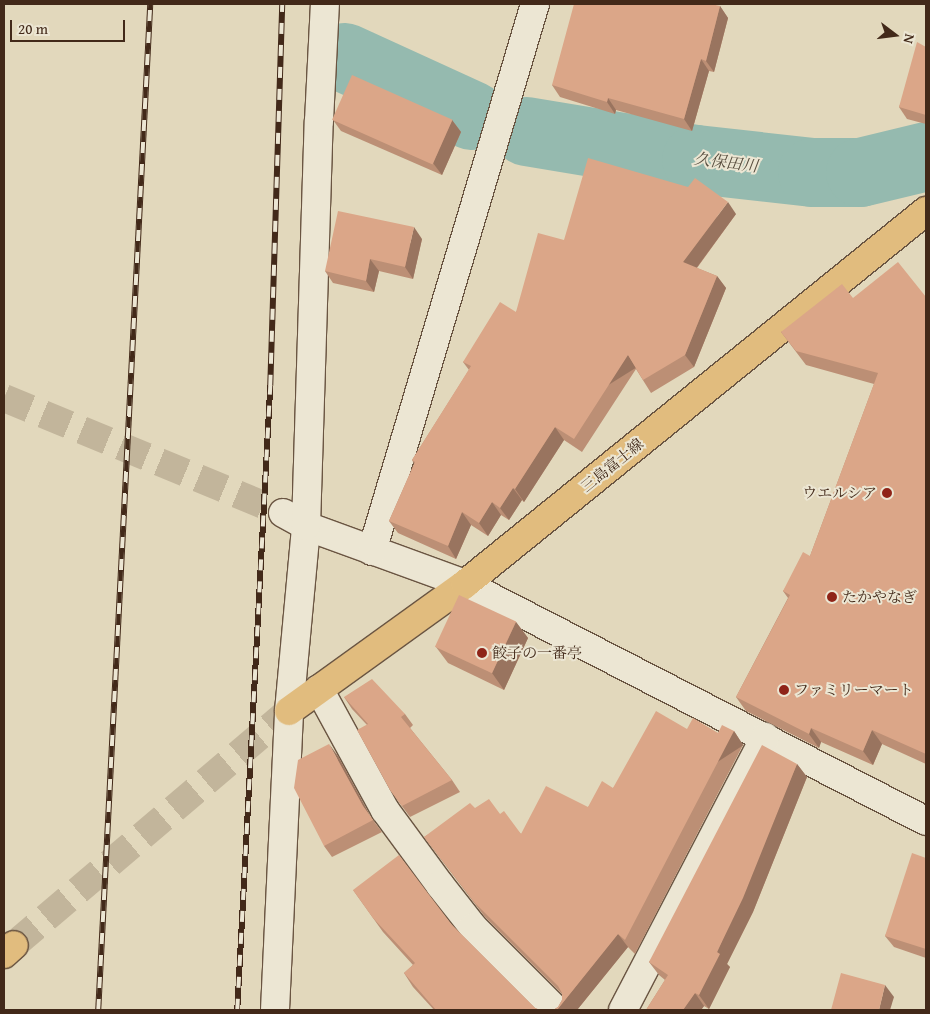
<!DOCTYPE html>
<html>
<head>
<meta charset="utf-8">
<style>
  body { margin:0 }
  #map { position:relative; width:930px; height:1014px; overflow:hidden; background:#e2d8bc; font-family:"Gentium Book Plus","Noto Serif JP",serif }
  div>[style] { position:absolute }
  .river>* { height:69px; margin:-34.5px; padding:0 34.5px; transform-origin:34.5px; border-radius:34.5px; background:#95baaf }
  .street-tunnel>* { height:28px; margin-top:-14px; transform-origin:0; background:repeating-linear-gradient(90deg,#c2b59b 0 28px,transparent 0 42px) }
  .primary-tunnel>* { height:28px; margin-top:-14px; transform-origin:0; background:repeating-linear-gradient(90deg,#c2b59b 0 28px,transparent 0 42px) }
  .roads { filter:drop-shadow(1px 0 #6a5542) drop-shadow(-1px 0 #6a5542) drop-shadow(0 1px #6a5542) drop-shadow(0 -1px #6a5542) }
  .street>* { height:28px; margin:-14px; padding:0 14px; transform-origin:14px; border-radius:14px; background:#ece6d3 }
  .primary>* { height:28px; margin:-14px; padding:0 14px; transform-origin:14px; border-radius:14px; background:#e1bc7e }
  .rail>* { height:5.5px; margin-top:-2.75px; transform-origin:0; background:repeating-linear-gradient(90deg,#ece6d3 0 11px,#422919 0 22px); box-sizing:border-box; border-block:1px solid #422919 }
  .wall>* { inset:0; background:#bc8f75 }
  .shaded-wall>* { inset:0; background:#99745f; transform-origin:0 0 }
  .building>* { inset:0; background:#dba688; transform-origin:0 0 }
  .dots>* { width:14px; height:14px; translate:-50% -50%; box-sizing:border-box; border:2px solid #ece6d3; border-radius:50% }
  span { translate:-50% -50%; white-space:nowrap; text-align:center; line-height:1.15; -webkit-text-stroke:4px #ece6d3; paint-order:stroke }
  .street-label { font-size:15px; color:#422919 }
  .poi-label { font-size:15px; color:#422919 }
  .right { translate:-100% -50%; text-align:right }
  .left { translate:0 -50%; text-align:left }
  .water-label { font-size:16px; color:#574d3e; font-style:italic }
  .frame { position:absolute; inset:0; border:5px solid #422919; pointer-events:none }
  .north { position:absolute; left:870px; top:10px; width:50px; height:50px; -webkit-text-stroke:4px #ece6d3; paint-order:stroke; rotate:105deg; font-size:14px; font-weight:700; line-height:20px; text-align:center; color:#422919 }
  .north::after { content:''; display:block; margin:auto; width:18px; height:22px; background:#422919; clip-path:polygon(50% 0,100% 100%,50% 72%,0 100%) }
  .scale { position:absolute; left:10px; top:20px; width:115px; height:22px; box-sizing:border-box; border:2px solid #422919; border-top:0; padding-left:6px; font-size:15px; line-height:18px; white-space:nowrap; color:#422919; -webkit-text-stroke:4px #ece6d3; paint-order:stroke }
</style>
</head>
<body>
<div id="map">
  <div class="river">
    <div style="left:344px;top:57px;width:140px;rotate:24.5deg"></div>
    <div style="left:526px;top:131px;width:172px;rotate:9.4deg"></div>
    <div style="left:696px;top:159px;width:117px;rotate:6.4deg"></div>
    <div style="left:812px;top:172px;width:48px"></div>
    <div style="left:860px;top:172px;width:68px;rotate:-13.6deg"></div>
  </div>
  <div class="street-tunnel">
    <div style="left:4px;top:398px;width:302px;rotate:22.4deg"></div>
  </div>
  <div class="primary-tunnel">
    <div style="left:14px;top:945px;width:361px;rotate:-40.4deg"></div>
  </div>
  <div class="roads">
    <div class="street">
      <div style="left:283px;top:513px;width:26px;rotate:29deg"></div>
      <div style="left:306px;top:526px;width:169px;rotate:20deg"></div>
      <div style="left:465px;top:584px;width:518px;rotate:27.21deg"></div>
      <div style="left:372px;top:551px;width:571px;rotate:-73.41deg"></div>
      <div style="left:319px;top:689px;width:138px;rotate:61.4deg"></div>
      <div style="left:385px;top:810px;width:93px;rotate:53.7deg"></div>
      <div style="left:440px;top:885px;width:53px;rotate:51.8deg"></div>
      <div style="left:473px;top:927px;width:117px;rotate:45deg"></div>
      <div style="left:275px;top:1010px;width:299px;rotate:-87.3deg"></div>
      <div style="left:289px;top:711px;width:186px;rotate:-84.7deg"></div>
      <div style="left:306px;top:526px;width:405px;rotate:-88.2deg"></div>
      <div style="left:319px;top:121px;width:117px;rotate:-87.1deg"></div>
      <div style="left:623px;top:1010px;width:308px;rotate:-62.5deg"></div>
    </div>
    <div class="primary">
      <div style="left:289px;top:711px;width:217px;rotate:-35.8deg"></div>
      <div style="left:465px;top:584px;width:593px;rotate:-38.98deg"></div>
      <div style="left:4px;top:954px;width:13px;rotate:-42deg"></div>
    </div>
  </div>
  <div class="rail">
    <div style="left:98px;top:1010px;width:1007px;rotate:-87.04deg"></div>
    <div style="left:237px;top:1010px;width:625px;rotate:-86.97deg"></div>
    <div style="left:270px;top:386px;width:382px;rotate:-88.2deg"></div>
  </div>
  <div class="wall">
    <div style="clip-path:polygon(720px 6px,728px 18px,714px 72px,709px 71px,692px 131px,616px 110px,615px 114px,560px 97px,552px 85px)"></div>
    <div style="clip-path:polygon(926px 47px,926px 124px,907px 119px,899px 107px)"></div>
    <div style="clip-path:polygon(333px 120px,452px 120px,461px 132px,442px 175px,341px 131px)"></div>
    <div style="clip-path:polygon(736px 214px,697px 268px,717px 276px,726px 288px,694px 367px,651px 393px,636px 369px,582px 452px,564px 440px,524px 502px,522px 500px,509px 520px,501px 515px,488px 536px,471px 525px,456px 559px,398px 533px,389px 521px,414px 464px,412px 460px,469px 370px,463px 362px,516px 312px,564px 240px)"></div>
    <div style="clip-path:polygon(422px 239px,413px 279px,379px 271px,374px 292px,333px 283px,325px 271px)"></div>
    <div style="clip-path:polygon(926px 297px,926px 764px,882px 744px,873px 765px,821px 742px,819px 748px,746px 711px,736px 697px,788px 598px,783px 591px,810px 556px,874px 384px,806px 365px,781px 332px,853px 298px)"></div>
    <div style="clip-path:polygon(516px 622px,528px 638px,504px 690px,448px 663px,436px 647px)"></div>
    <div style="clip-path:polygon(344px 697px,405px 714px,413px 725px,410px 728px,452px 780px,460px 792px,410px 817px,390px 790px,367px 725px,352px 709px)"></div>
    <div style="clip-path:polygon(687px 729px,718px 733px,734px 731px,743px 745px,635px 954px,628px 947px,577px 1010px,553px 1010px,558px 1007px,562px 1000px,562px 994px,485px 917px,424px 837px,475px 808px,500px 814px,521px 834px,588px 807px,613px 788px)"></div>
    <div style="clip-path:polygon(338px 756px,370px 816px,382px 832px,332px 857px,324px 846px)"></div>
    <div style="clip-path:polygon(797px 764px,807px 777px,753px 912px,727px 964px,730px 967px,709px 1009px,704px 1006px,701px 1010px,646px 1010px,665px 980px,659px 975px,649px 962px)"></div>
    <div style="clip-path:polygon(926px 858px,926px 958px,894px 947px,885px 936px)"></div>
    <div style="clip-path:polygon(353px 890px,452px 925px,535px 1008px,540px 1010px,434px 1010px,413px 987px,404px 973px,413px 965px,383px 932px)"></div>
  </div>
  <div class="shaded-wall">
    <div style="clip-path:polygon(720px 6px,728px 18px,714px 72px,706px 61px)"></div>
    <div style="clip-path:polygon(701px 59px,709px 71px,692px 131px,684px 119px)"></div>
    <div style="clip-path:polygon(608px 98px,616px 110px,615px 114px,607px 102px)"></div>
    <div style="clip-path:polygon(452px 120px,461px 132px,442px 175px,433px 163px)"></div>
    <div style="clip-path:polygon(728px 202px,736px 214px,692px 274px,683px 262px)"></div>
    <div style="clip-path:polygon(414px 227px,422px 239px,413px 279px,405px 267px)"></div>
    <div style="clip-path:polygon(370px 259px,379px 271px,374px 292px,366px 281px)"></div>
    <div style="clip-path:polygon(717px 276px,726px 288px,694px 367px,685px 355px)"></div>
    <div style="left:628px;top:355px;width:15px;height:100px;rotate:58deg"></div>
    <div style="clip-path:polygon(555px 427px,564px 440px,524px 502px,515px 489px)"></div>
    <div style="clip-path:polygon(513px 488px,522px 500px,509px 520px,500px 508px)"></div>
    <div style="clip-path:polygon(492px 502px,501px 515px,488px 536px,479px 523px)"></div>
    <div style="clip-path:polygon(462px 512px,471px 525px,456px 559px,448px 546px)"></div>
    <div style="clip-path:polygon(516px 622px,528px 638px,504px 690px,492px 673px)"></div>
    <div style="clip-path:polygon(811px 728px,821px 742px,819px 748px,809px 734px)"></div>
    <div style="clip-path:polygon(872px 730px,882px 744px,873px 765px,863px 751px)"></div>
    <div style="left:734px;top:731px;width:17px;height:236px;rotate:57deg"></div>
    <div style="clip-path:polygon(329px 744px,338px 756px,371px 817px,363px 806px)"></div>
    <div style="clip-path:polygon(797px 764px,807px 777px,753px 912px,727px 964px,730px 967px,709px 1009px,699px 995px)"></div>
    <div style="clip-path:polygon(618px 934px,628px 947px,577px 1010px,557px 1010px)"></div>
    <div style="clip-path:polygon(885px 985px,894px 997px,890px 1010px,879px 1010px)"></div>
    <div style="clip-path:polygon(695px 993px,704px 1006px,701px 1010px,683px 1010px)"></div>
  </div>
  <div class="building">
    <div style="clip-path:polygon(574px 4px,711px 4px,720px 6px,706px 61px,701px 59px,684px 119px,608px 98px,607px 102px,552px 85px)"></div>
    <div style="clip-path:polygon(917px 42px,926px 47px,926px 115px,899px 107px)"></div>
    <div style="left:352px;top:75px;width:110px;height:49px;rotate:24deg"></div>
    <div style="clip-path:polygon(588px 158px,688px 187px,695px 178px,728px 202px,683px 262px,717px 276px,685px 355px,643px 380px,628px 355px,574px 439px,555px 427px,515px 489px,513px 488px,500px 508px,492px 502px,479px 523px,462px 512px,448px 546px,389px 521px,415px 462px,412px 460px,471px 366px,463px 362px,500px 302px,516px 312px,538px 233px,564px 240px)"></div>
    <div style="clip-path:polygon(338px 211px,414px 227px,405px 267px,370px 259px,366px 281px,325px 271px)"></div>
    <div style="clip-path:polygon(898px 262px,926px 297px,926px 754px,872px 730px,863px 751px,811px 728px,809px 734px,736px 697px,790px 595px,783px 591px,803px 552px,810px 556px,878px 373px,796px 351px,781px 332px,842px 284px,853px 298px)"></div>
    <div style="left:459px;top:595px;width:63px;height:57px;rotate:25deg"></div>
    <div style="clip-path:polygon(372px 679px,405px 714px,401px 717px,452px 780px,402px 806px,390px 790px,357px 730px,368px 724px,344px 697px)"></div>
    <div style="clip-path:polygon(656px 711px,687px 729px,693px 718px,718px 733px,722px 725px,734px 731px,625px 940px,618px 934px,557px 1010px,553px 1010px,558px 1007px,562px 1000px,562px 993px,558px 986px,475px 903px,424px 837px,470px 803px,475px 808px,489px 799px,500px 814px,504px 811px,521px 834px,546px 786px,588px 807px,602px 781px,613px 788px)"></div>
    <div style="clip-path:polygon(329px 744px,363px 806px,373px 820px,324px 846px,294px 788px,298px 760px)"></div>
    <div style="clip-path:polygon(762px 745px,797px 764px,743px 898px,717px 952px,720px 954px,699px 995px,695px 993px,683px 1010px,646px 1010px,668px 975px,649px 962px)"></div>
    <div style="clip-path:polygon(912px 853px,926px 858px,926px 949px,885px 936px)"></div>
    <div style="clip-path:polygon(399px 855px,452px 925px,535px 1008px,540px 1010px,436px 1010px,404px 973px,415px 963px,373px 918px,353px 890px)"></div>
    <div style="clip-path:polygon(841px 973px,885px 985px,879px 1010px,831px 1010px)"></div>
  </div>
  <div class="dots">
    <div style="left:887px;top:493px;background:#8f2418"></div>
    <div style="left:832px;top:597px;background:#8f2418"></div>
    <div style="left:482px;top:653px;background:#8f2418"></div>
    <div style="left:784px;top:690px;background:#8f2418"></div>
  </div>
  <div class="street-label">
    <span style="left:612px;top:465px;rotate:-39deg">三島富士線</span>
  </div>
  <div class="poi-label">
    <span class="right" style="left:877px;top:493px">ウエルシア</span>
    <span class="left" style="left:842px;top:597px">たかやなぎ</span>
    <span class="left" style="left:492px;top:653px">餃子の一番亭</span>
    <span class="left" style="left:794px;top:690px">ファミリーマート</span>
  </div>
  <div class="water-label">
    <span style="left:726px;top:162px;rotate:7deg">久保田川</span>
  </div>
  <div class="frame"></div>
  <div class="north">N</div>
  <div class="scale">20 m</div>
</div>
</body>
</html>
